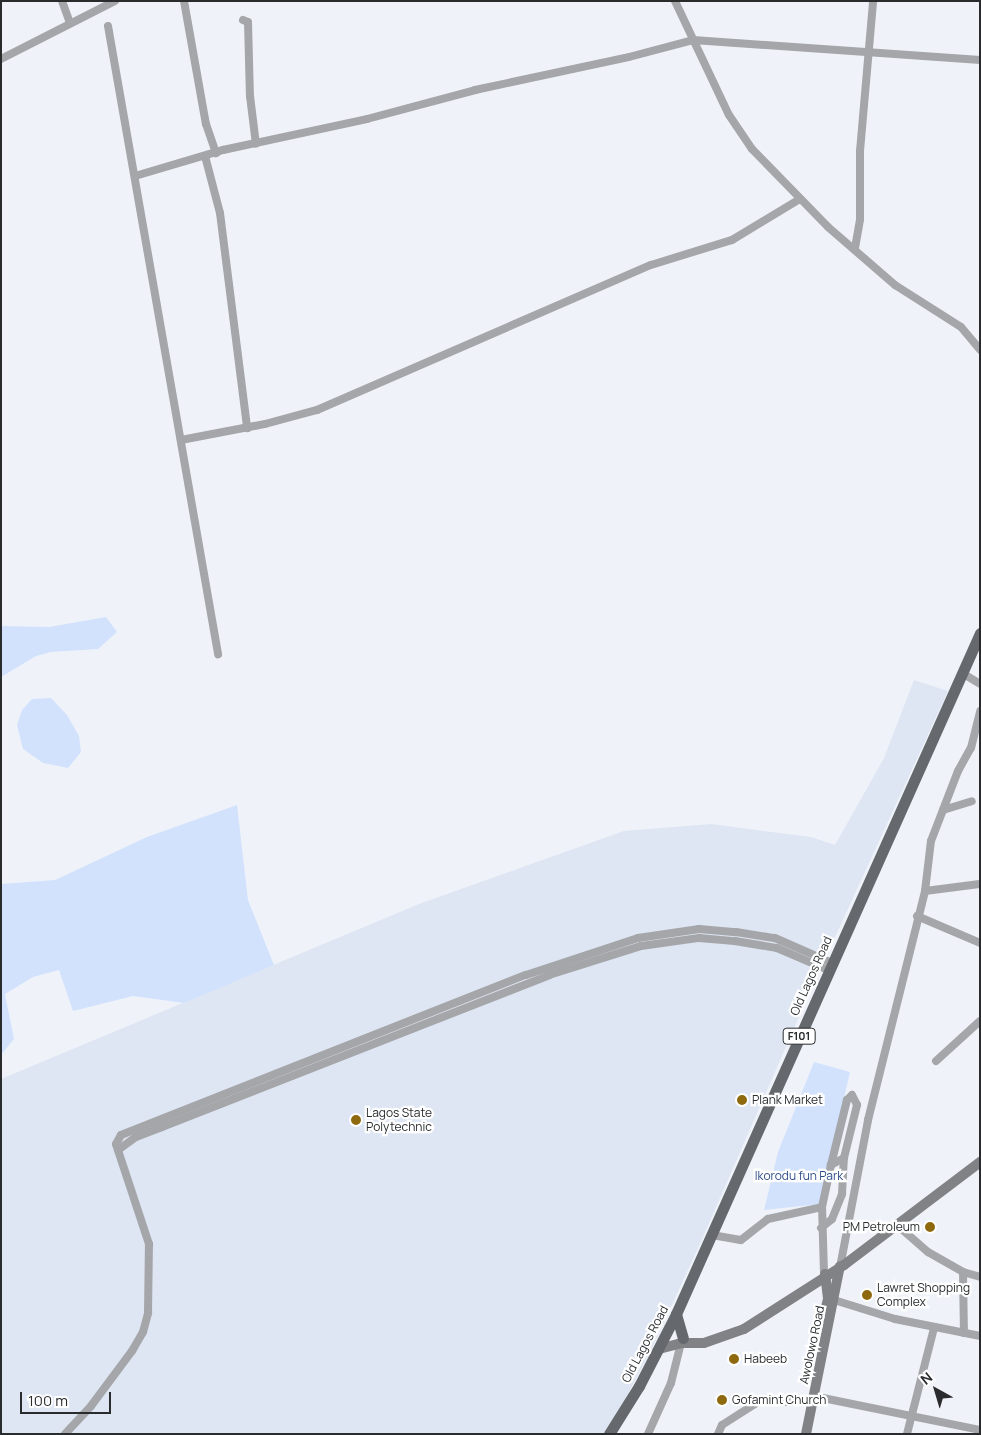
<!DOCTYPE html>
<html>
<head>
<meta charset="utf-8">
<style>
  body { margin:0 }
  #map { position:relative; width:981px; height:1435px; overflow:hidden; background:#eff3f9; font-family:Manrope,sans-serif }
  div>[style] { position:absolute }
  .built>* { inset:0; background:#dee6f3 }
  .green>* { inset:0; background:#d2e2fd }
  .street>* { height:8px; margin:-4px; padding:0 4px; transform-origin:4px; border-radius:4px; background:#a5a6a9 }
  .secondary>* { height:10px; margin:-5px; padding:0 5px; transform-origin:5px; border-radius:5px; background:#808285 }
  .primary>* { height:11px; margin:-5.5px; padding:0 5.5px; transform-origin:5.5px; border-radius:5.5px; background:#65686c }
  .dots>* { width:14px; height:14px; translate:-50% -50%; box-sizing:border-box; border:2px solid #fff; border-radius:50% }
  span { translate:-50% -50%; white-space:nowrap; text-align:center; line-height:1.15; -webkit-text-stroke:4.5px #fff; paint-order:stroke }
  .shield-label span { padding:1px 4px; background:#fff; border:1px solid; border-radius:4px; -webkit-text-stroke-width:0 }
  .shield-label { font-size:11px; color:#292b2d; font-weight:700 }
  .street-label { font-size:12px; color:#292b2d }
  .poi-label { font-size:12px; color:#292b2d }
  .left { translate:0 -50%; text-align:left }
  .right { translate:-100% -50%; text-align:right }
  .park-label { font-size:12px; color:#2e4e89 }
  .frame { position:absolute; inset:0; border:2px solid #292b2d; pointer-events:none }
  .north { position:absolute; left:911px; top:1365px; width:50px; height:50px; -webkit-text-stroke:4px #fff; paint-order:stroke; rotate:321deg; font-size:14px; font-weight:700; line-height:20px; text-align:center; color:#292b2d }
  .north::after { content:''; display:block; margin:auto; width:18px; height:22px; background:#292b2d; clip-path:polygon(50% 0,100% 100%,50% 72%,0 100%) }
  .scale { position:absolute; left:20px; top:1392px; width:91px; height:22px; box-sizing:border-box; border:2px solid #292b2d; border-top:0; padding-left:6px; font-size:15px; line-height:18px; white-space:nowrap; color:#292b2d; -webkit-text-stroke:4px #fff; paint-order:stroke }
</style>
</head>
<body>
<div id="map">
  <div class="built">
    <div style="clip-path:polygon(914px 680px,948px 691px,813px 985px,699px 1246px,652px 1348px,607px 1434px,1px 1434px,1px 1079px,419px 904px,624px 831px,711px 824px,811px 837px,835px 845px,884px 758px)"></div>
  </div>
  <div class="green">
    <div style="clip-path:polygon(106px 617px,117px 632px,98px 649px,51px 652px,36px 656px,1px 677px,1px 626px,49px 627px)"></div>
    <div style="clip-path:polygon(51px 698px,67px 715px,79px 736px,81px 752px,68px 768px,43px 763px,23px 749px,17px 725px,22px 710px,32px 699px)"></div>
    <div style="clip-path:polygon(237px 805px,248px 900px,274px 965px,184px 1003px,133px 996px,73px 1011px,59px 970px,33px 977px,5px 994px,14px 1039px,1px 1055px,1px 884px,55px 880px,147px 837px)"></div>
    <div style="clip-path:polygon(814px 1062px,850px 1072px,820px 1204px,764px 1210px,778px 1152px)"></div>
  </div>
  <div class="street">
    <div style="left:62px;top:1px;width:23px;rotate:70deg"></div>
    <div style="left:184px;top:1px;width:125px;rotate:79.9deg"></div>
    <div style="left:206px;top:124px;width:31px;rotate:71deg"></div>
    <div style="left:675px;top:1px;width:126px;rotate:64.7deg"></div>
    <div style="left:729px;top:115px;width:41px;rotate:55.9deg"></div>
    <div style="left:752px;top:149px;width:109px;rotate:45.7deg"></div>
    <div style="left:828px;top:227px;width:89px;rotate:40.9deg"></div>
    <div style="left:895px;top:285px;width:78px;rotate:32.5deg"></div>
    <div style="left:961px;top:327px;width:30px;rotate:50deg"></div>
    <div style="left:243px;top:20px;width:5px;rotate:22deg"></div>
    <div style="left:248px;top:22px;width:74px;rotate:88.5deg"></div>
    <div style="left:250px;top:96px;width:48px;rotate:82.9deg"></div>
    <div style="left:108px;top:26px;width:638px;rotate:80.06deg"></div>
    <div style="left:1px;top:59px;width:128px;rotate:-27deg"></div>
    <div style="left:205px;top:156px;width:59px;rotate:75.3deg"></div>
    <div style="left:220px;top:213px;width:217px;rotate:82.8deg"></div>
    <div style="left:135px;top:176px;width:92px;rotate:-16.5deg"></div>
    <div style="left:223px;top:150px;width:147px;rotate:-12.1deg"></div>
    <div style="left:367px;top:119px;width:112px;rotate:-15deg"></div>
    <div style="left:475px;top:90px;width:157px;rotate:-12.1deg"></div>
    <div style="left:629px;top:57px;width:66px;rotate:-14.9deg"></div>
    <div style="left:693px;top:40px;width:288px;rotate:4deg"></div>
    <div style="left:855px;top:248px;width:29px;rotate:-80deg"></div>
    <div style="left:860px;top:219px;width:68px;rotate:-90deg"></div>
    <div style="left:860px;top:151px;width:151px;rotate:-85deg"></div>
    <div style="left:181px;top:440px;width:86px;rotate:-10.8deg"></div>
    <div style="left:265px;top:424px;width:54px;rotate:-15.1deg"></div>
    <div style="left:317px;top:410px;width:364px;rotate:-23.5deg"></div>
    <div style="left:651px;top:265px;width:85px;rotate:-17.2deg"></div>
    <div style="left:732px;top:240px;width:79px;rotate:-31.1deg"></div>
    <div style="left:962px;top:673px;width:21px;rotate:31deg"></div>
    <div style="left:943px;top:810px;width:30px;rotate:-17deg"></div>
    <div style="left:925px;top:891px;width:55px;rotate:-7.3deg"></div>
    <div style="left:917px;top:916px;width:69px;rotate:23.2deg"></div>
    <div style="left:936px;top:1061px;width:59px;rotate:-42.3deg"></div>
    <div style="left:118px;top:1150px;width:22px;rotate:-36deg"></div>
    <div style="left:136px;top:1137px;width:28px;rotate:-21deg"></div>
    <div style="left:162px;top:1127px;width:416px;rotate:-21.4deg"></div>
    <div style="left:549px;top:975px;width:96px;rotate:-17.5deg"></div>
    <div style="left:641px;top:946px;width:59px;rotate:-7.9deg"></div>
    <div style="left:699px;top:938px;width:36px;rotate:5deg"></div>
    <div style="left:735px;top:941px;width:43px;rotate:9.5deg"></div>
    <div style="left:777px;top:948px;width:56px;rotate:23.3deg"></div>
    <div style="left:897px;top:1225px;width:41px;rotate:41.1deg"></div>
    <div style="left:928px;top:1252px;width:40px;rotate:29.7deg"></div>
    <div style="left:963px;top:1272px;width:18px;rotate:16deg"></div>
    <div style="left:821px;top:1228px;width:14px;rotate:-39deg"></div>
    <div style="left:832px;top:1219px;width:27px;rotate:-68deg"></div>
    <div style="left:842px;top:1194px;width:36px;rotate:-87deg"></div>
    <div style="left:712px;top:1235px;width:29px;rotate:10deg"></div>
    <div style="left:741px;top:1240px;width:34px;rotate:-38deg"></div>
    <div style="left:768px;top:1219px;width:55px;rotate:-12.5deg"></div>
    <div style="left:841px;top:1262px;width:145px;rotate:-79.2deg"></div>
    <div style="left:868px;top:1120px;width:236px;rotate:-76deg"></div>
    <div style="left:925px;top:891px;width:50px;rotate:-83.2deg"></div>
    <div style="left:931px;top:841px;width:75px;rotate:-68.9deg"></div>
    <div style="left:958px;top:771px;width:26px;rotate:-61deg"></div>
    <div style="left:971px;top:748px;width:38px;rotate:-76deg"></div>
    <div style="left:963px;top:1272px;width:61px;rotate:89.1deg"></div>
    <div style="left:824px;top:1273px;width:66px;rotate:-91.7deg"></div>
    <div style="left:822px;top:1207px;width:43px;rotate:-77.9deg"></div>
    <div style="left:831px;top:1165px;width:67px;rotate:-76.2deg"></div>
    <div style="left:847px;top:1100px;width:7px;rotate:-45deg"></div>
    <div style="left:852px;top:1095px;width:11px;rotate:63deg"></div>
    <div style="left:857px;top:1105px;width:55px;rotate:103.8deg"></div>
    <div style="left:844px;top:1158px;width:15px;rotate:152deg"></div>
    <div style="left:834px;top:1300px;width:64px;rotate:17.3deg"></div>
    <div style="left:895px;top:1319px;width:87px;rotate:11.3deg"></div>
    <div style="left:813px;top:1396px;width:170px;rotate:11.5deg"></div>
    <div style="left:65px;top:1434px;width:38px;rotate:-47deg"></div>
    <div style="left:91px;top:1406px;width:69px;rotate:-53.3deg"></div>
    <div style="left:132px;top:1351px;width:22px;rotate:-60deg"></div>
    <div style="left:143px;top:1332px;width:20px;rotate:-75deg"></div>
    <div style="left:148px;top:1313px;width:69px;rotate:-89.2deg"></div>
    <div style="left:149px;top:1244px;width:105px;rotate:-108.3deg"></div>
    <div style="left:116px;top:1144px;width:10px;rotate:-61deg"></div>
    <div style="left:121px;top:1135px;width:435px;rotate:-21.6deg"></div>
    <div style="left:526px;top:975px;width:118px;rotate:-18.3deg"></div>
    <div style="left:638px;top:938px;width:62px;rotate:-8.4deg"></div>
    <div style="left:699px;top:929px;width:37px;rotate:5deg"></div>
    <div style="left:736px;top:932px;width:39px;rotate:9deg"></div>
    <div style="left:775px;top:938px;width:62px;rotate:23.7deg"></div>
    <div style="left:648px;top:1434px;width:56px;rotate:-65.7deg"></div>
    <div style="left:671px;top:1383px;width:41px;rotate:-76deg"></div>
    <div style="left:718px;top:1434px;width:10px;rotate:-66deg"></div>
    <div style="left:722px;top:1425px;width:43px;rotate:-32.6deg"></div>
    <div style="left:758px;top:1402px;width:47px"></div>
    <div style="left:907px;top:1434px;width:109px;rotate:-75.7deg"></div>
  </div>
  <div class="secondary">
    <div style="left:825px;top:1274px;width:25px;rotate:83deg"></div>
    <div style="left:828px;top:1299px;width:12px;rotate:104deg"></div>
    <div style="left:659px;top:1349px;width:23px;rotate:-15deg"></div>
    <div style="left:681px;top:1343px;width:23px"></div>
    <div style="left:704px;top:1343px;width:42px;rotate:-19.3deg"></div>
    <div style="left:744px;top:1329px;width:119px;rotate:-32.6deg"></div>
    <div style="left:844px;top:1265px;width:171px;rotate:-37.1deg"></div>
    <div style="left:806px;top:1434px;width:171px;rotate:-78.6deg"></div>
  </div>
  <div class="primary">
    <div style="left:676px;top:1314px;width:25px;rotate:74deg"></div>
    <div style="left:609px;top:1434px;width:57px;rotate:-58deg"></div>
    <div style="left:639px;top:1386px;width:81px;rotate:-62.8deg"></div>
    <div style="left:676px;top:1314px;width:746px;rotate:-65.94deg"></div>
  </div>
  <div class="dots">
    <div style="left:742px;top:1100px;background:#8f690e"></div>
    <div style="left:356px;top:1120px;background:#8f690e"></div>
    <div style="left:930px;top:1227px;background:#8f690e"></div>
    <div style="left:867px;top:1295px;background:#8f690e"></div>
    <div style="left:734px;top:1359px;background:#8f690e"></div>
    <div style="left:722px;top:1400px;background:#8f690e"></div>
  </div>
  <div class="shield-label">
    <span style="left:799px;top:1036px">F101</span>
  </div>
  <div class="street-label">
    <span style="left:811px;top:976px;rotate:-66deg">Old Lagos Road</span>
    <span style="left:645px;top:1344px;rotate:-62deg">Old Lagos Road</span>
    <span style="left:812px;top:1345px;rotate:-78deg">Awolowo Road</span>
  </div>
  <div class="poi-label">
    <span class="left" style="left:752px;top:1100px">Plank Market</span>
    <span class="left" style="left:366px;top:1120px">Lagos State<br>Polytechnic</span>
    <span class="right" style="left:920px;top:1227px">PM Petroleum</span>
    <span class="left" style="left:877px;top:1295px">Lawret Shopping<br>Complex</span>
    <span class="left" style="left:744px;top:1359px">Habeeb</span>
    <span class="left" style="left:732px;top:1400px">Gofamint Church</span>
  </div>
  <div class="park-label">
    <span style="left:799px;top:1176px">Ikorodu fun Park</span>
  </div>
  <div class="frame"></div>
  <div class="north">N</div>
  <div class="scale">100 m</div>
</div>
</body>
</html>
